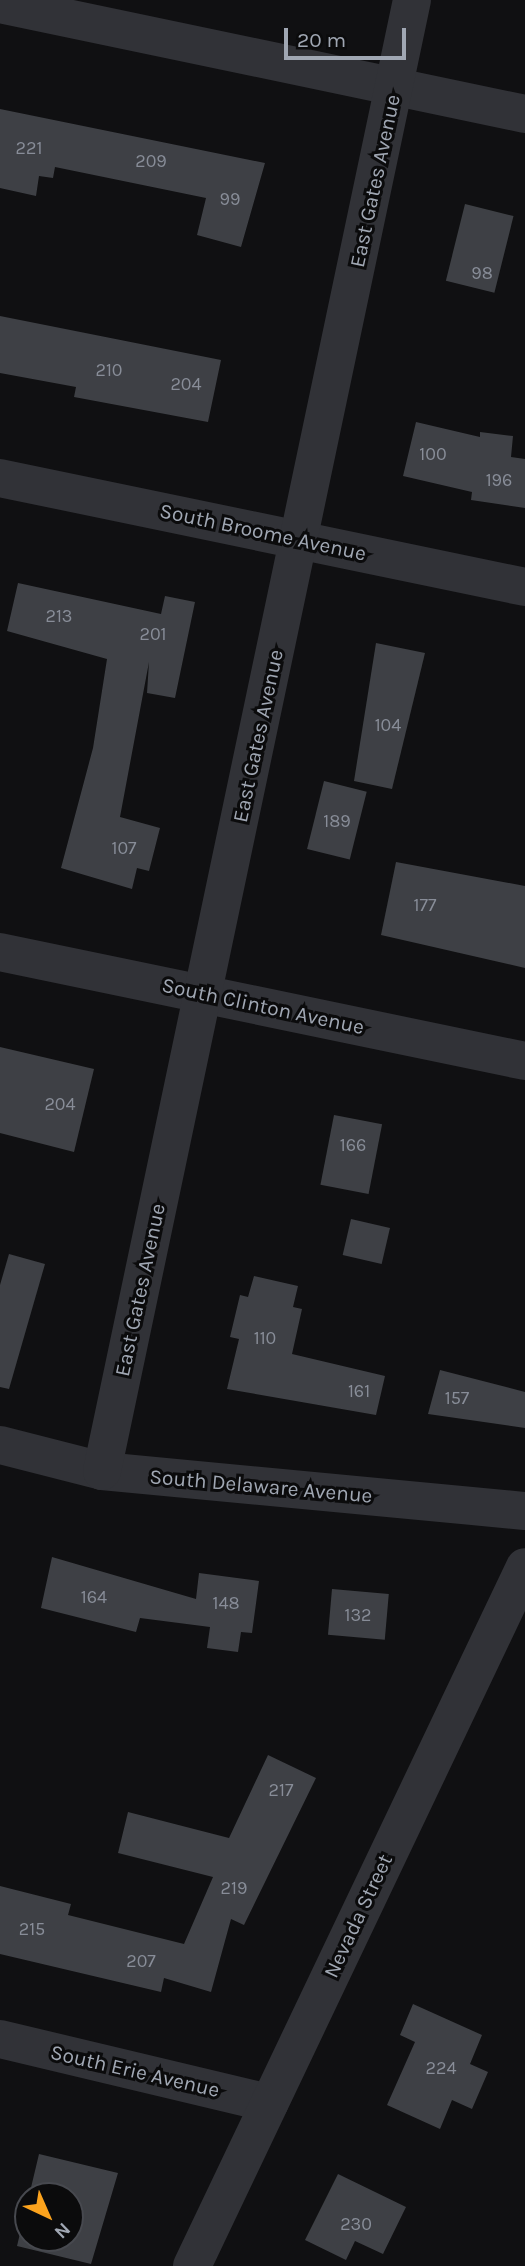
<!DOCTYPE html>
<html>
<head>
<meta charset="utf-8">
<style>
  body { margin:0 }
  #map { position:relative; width:525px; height:2266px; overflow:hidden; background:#101012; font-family:Karla,sans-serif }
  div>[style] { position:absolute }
  .building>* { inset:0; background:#3e4045; transform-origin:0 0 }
  .minor>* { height:38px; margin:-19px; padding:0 19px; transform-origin:19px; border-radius:19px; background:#313237 }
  span { translate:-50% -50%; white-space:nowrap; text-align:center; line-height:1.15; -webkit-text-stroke:6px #0b0b0c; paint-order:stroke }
  .number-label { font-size:18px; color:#888d98 }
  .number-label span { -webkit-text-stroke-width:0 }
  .street-label { font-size:21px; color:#a0a7b3 }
  .north { position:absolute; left:14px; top:2182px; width:70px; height:70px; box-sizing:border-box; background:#0b0b0c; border:2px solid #47494f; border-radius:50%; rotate:136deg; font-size:19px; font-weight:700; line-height:28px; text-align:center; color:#a0a7b3 }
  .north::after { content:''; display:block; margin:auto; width:24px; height:32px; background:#fca31d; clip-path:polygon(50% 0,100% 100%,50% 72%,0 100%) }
  .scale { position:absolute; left:284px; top:28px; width:122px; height:32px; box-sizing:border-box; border:4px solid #a0a7b3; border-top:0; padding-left:9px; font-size:21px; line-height:24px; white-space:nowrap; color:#a0a7b3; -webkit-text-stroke:5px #0b0b0c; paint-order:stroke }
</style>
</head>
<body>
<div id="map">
  <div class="building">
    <div style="clip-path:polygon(0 109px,265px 163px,241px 247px,197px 235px,206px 198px,55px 167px,53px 178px,39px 176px,36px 196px,0 188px)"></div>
    <div style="left:465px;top:204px;width:50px;height:79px;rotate:14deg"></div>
    <div style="clip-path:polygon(0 316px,221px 360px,208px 422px,74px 397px,76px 387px,0 373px)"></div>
    <div style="clip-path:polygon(416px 422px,480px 437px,480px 432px,513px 436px,511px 457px,525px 459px,525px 508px,471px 500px,472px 492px,403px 476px)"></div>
    <div style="clip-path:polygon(18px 583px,161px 614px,165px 596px,195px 602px,175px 698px,147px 693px,149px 662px,120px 817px,160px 828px,149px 871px,137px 868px,132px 889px,61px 868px,93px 748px,107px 659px,7px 631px)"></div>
    <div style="clip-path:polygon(376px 643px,425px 653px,392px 789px,354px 781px)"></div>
    <div style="left:324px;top:781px;width:44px;height:70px;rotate:14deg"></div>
    <div style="clip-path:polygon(396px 862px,525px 886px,525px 968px,381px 935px)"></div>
    <div style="clip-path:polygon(0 1047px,94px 1069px,74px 1152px,0 1133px)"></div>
    <div style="left:334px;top:1115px;width:49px;height:71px;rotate:11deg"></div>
    <div style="left:351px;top:1219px;width:40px;height:37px;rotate:13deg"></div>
    <div style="clip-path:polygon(9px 1254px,45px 1264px,9px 1389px,0 1387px,0 1285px)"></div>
    <div style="clip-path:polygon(254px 1276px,298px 1286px,293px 1307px,302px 1309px,292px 1354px,385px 1376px,376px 1415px,227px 1389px,239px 1339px,230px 1337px,240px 1295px,248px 1297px)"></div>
    <div style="clip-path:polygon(440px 1370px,525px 1392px,525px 1428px,428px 1414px)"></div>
    <div style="clip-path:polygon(52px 1557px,196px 1599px,199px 1573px,259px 1581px,252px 1633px,241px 1632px,238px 1652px,207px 1648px,210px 1627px,140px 1618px,136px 1632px,41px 1608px)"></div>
    <div style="left:332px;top:1589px;width:57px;height:46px;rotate:5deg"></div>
    <div style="clip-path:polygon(268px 1755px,316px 1778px,244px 1925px,231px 1919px,211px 1992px,164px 1978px,161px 1992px,0 1954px,0 1886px,71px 1904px,68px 1915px,184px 1944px,213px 1877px,118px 1853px,128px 1812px,229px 1838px)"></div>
    <div style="clip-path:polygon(413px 2004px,482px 2035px,470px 2064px,488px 2072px,472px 2109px,452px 2100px,440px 2129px,387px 2105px,415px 2042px,400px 2035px)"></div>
    <div style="clip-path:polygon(39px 2154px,118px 2173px,91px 2264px,17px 2246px,28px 2200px,28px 2238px,70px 2238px,70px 2196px,29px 2196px)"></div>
    <div style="clip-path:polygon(338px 2174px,406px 2207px,383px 2254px,355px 2241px,346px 2260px,305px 2240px)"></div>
  </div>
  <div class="minor">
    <div style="left:0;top:4px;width:536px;rotate:11.83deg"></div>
    <div style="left:0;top:478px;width:536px;rotate:11.73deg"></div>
    <div style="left:0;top:952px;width:536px;rotate:11.73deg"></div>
    <div style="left:0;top:1445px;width:105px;rotate:14.3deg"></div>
    <div style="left:102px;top:1471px;width:425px;rotate:5.4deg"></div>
    <div style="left:102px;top:1471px;width:1503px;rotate:-78.1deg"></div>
    <div style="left:0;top:2039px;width:277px;rotate:13.4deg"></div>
    <div style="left:192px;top:2266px;width:774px;rotate:-64.53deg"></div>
  </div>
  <div class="number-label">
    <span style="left:29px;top:148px">221</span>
    <span style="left:151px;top:161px">209</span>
    <span style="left:230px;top:199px">99</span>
    <span style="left:482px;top:273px">98</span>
    <span style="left:109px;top:370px">210</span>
    <span style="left:186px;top:384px">204</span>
    <span style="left:433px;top:454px">100</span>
    <span style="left:499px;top:480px">196</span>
    <span style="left:59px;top:616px">213</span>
    <span style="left:153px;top:634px">201</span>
    <span style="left:388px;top:725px">104</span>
    <span style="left:337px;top:821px">189</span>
    <span style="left:124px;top:848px">107</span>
    <span style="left:425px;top:905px">177</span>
    <span style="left:60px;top:1104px">204</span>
    <span style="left:353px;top:1145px">166</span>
    <span style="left:265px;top:1338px">110</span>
    <span style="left:359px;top:1391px">161</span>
    <span style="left:457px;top:1398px">157</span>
    <span style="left:94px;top:1597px">164</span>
    <span style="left:226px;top:1603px">148</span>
    <span style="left:358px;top:1615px">132</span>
    <span style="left:281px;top:1790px">217</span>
    <span style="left:234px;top:1888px">219</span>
    <span style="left:32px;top:1929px">215</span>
    <span style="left:141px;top:1961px">207</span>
    <span style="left:441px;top:2068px">224</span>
    <span style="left:356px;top:2224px">230</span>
  </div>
  <div class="street-label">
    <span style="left:375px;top:181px;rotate:-78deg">East Gates Avenue</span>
    <span style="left:263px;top:532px;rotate:12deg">South Broome Avenue</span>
    <span style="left:258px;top:736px;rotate:-78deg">East Gates Avenue</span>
    <span style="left:263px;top:1006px;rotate:12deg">South Clinton Avenue</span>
    <span style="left:140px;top:1290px;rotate:-78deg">East Gates Avenue</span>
    <span style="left:261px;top:1486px;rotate:5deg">South Delaware Avenue</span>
    <span style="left:358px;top:1916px;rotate:-65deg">Nevada Street</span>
    <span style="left:135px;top:2071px;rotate:13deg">South Erie Avenue</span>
  </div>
  <div class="north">N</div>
  <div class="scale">20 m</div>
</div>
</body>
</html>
